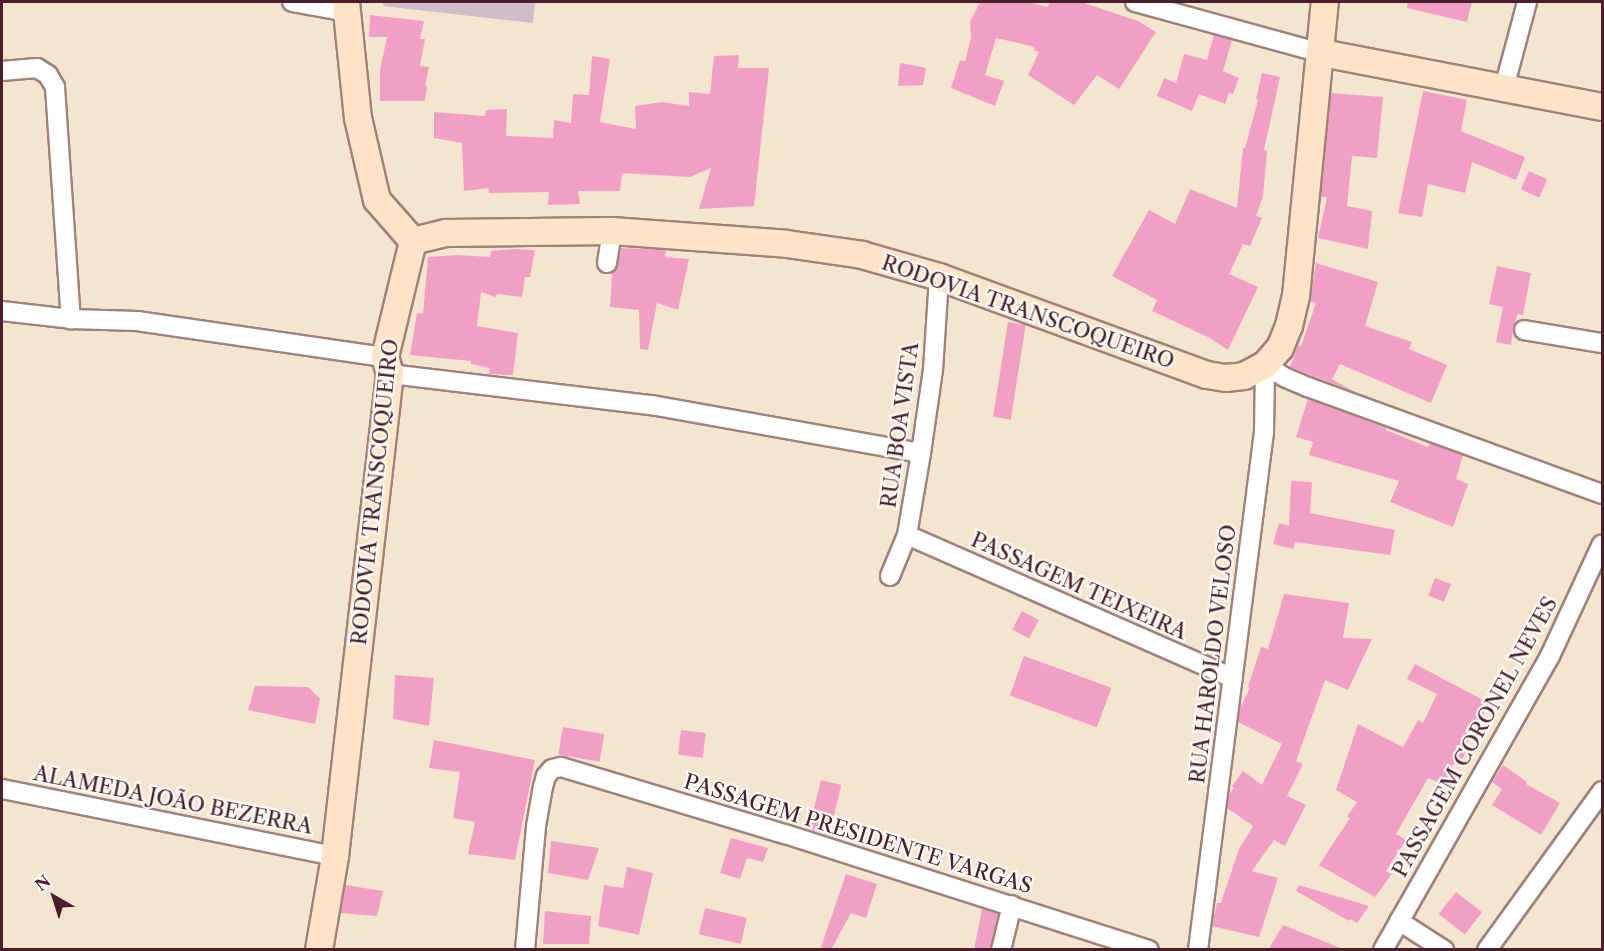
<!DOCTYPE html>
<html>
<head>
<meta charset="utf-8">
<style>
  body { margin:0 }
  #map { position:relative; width:1604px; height:951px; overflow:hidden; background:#f4e6ce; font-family:"Libre Caslon Text",serif }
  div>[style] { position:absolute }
  .industrial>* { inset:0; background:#d1bdc9 }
  .building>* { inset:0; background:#f29fc7; transform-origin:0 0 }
  .roads { filter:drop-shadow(2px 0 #9f827c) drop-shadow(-2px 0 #9f827c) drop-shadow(0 2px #9f827c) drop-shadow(0 -2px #9f827c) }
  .street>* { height:18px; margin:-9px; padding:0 9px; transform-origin:9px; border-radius:9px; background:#fff }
  .secondary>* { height:26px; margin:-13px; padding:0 13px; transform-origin:13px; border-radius:13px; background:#fee4c6 }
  span { translate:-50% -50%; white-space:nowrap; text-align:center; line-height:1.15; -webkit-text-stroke:4.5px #fdfcf7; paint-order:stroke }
  .street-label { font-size:21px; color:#4a1f2b }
  .frame { position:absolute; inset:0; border:3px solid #4a1f2b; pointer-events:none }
  .north { position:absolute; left:24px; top:867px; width:60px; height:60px; -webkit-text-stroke:4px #fdfcf7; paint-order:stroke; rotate:321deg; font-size:16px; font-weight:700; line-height:24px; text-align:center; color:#4a1f2b }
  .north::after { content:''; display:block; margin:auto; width:21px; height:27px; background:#4a1f2b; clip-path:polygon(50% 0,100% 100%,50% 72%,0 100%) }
</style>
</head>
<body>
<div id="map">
  <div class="industrial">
    <div style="clip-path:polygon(384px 2px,535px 2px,533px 23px,383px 6px)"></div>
  </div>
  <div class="building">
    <div style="clip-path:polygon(980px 2px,1028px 2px,1048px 7px,1049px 2px,1081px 2px,1138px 21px,1156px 32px,1119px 89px,1097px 75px,1074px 105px,1028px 75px,1039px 52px,1034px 50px,1035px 47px,996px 38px,985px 75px,1004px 81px,995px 106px,951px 88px,960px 60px,965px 61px,971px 38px,970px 22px)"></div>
    <div style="clip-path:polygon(1408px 2px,1472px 2px,1467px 22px,1407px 8px)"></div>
    <div style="clip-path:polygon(370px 15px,424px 21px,420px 39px,425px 39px,420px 66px,429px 67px,425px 86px,427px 86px,425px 101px,380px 101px,380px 70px,387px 37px,369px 37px)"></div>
    <div style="clip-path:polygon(1214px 35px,1232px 40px,1223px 71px,1239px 78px,1233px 94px,1229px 93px,1225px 104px,1199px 94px,1192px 111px,1157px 96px,1164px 78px,1176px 83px,1184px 54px,1207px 60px)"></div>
    <div style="clip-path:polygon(739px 55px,738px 68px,769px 68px,754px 206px,699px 209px,711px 168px,690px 177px,622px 173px,620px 191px,578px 191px,580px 204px,548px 205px,549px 192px,489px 193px,488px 188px,464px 191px,462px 143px,434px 138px,434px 112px,485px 116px,486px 110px,507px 109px,506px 136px,553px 138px,554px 120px,571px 123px,573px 94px,589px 95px,592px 56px,610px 59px,600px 122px,636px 129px,635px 106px,662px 102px,689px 106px,689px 92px,710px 94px,714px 56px)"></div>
    <div style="clip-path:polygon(900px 63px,926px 68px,923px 85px,898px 86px)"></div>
    <div style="clip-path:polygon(1262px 73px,1280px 77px,1264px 150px,1267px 151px,1263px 196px,1256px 216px,1262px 218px,1250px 246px,1243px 244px,1229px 274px,1258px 287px,1228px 350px,1210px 338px,1152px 311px,1157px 300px,1112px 276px,1149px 210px,1175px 224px,1190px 189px,1237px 208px,1243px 148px,1245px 148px,1258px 100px,1256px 99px)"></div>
    <div style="clip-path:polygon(1423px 91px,1467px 100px,1461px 131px,1525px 157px,1516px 180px,1472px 162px,1465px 193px,1428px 184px,1422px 217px,1398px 213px)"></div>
    <div style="clip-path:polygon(1331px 93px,1383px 97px,1377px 158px,1352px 156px,1347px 206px,1372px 211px,1368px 249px,1318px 238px,1327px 197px,1321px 197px)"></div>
    <div style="left:1529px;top:171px;width:20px;height:20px;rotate:24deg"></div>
    <div style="clip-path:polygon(621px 248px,666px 250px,665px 257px,689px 259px,678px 310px,657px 303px,648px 350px,640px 349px,639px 310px,610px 307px,612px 273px,618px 265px)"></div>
    <div style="clip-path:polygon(513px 249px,535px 250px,530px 277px,525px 277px,522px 297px,497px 294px,496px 297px,481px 292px,477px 326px,518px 333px,513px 375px,489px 374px,490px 368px,471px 364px,471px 361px,410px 355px,417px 313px,423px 314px,428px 257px,457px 255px,490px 257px,491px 251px)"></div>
    <div style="clip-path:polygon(1316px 263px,1378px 282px,1365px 326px,1412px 342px,1409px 349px,1447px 365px,1431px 403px,1340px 364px,1332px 379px,1355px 392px,1290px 367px,1298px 345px,1301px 346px,1316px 303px,1310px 301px)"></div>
    <div style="clip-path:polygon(1497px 266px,1531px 273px,1523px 315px,1518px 314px,1513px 328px,1511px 345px,1496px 342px,1503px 307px,1489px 304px)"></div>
    <div style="left:1008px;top:322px;width:18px;height:96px;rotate:9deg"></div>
    <div style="clip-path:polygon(1308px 399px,1386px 428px,1386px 430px,1428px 447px,1430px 443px,1463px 455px,1456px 479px,1468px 484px,1453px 527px,1390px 502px,1399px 481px,1309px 455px,1313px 442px,1296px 437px)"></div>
    <div style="clip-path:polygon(1291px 481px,1312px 482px,1310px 513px,1395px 530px,1390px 555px,1295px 542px,1293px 549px,1273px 544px,1279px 523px,1289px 526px)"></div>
    <div style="left:1435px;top:578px;width:17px;height:19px;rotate:21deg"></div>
    <div style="clip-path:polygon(1284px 594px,1349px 603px,1343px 638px,1372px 639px,1348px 690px,1325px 680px,1296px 761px,1303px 764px,1287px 796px,1306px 805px,1285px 846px,1274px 840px,1252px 871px,1278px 878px,1259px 937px,1212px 926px,1217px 903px,1221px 903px,1239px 849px,1253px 826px,1227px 808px,1229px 795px,1234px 788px,1232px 786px,1243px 771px,1262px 785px,1282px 744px,1238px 722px,1240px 708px,1250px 688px,1248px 687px,1261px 647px,1268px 649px)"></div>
    <div style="left:1022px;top:611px;width:19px;height:21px;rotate:28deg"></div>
    <div style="left:1024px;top:656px;width:93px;height:42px;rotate:20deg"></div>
    <div style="clip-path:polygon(1415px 664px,1489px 703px,1465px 747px,1468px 749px,1458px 766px,1454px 763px,1444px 785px,1428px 778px,1396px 834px,1406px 840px,1386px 871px,1392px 874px,1375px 897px,1319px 865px,1350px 818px,1347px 817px,1357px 802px,1336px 790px,1358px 724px,1403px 747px,1418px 720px,1423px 723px,1437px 694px,1407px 679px)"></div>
    <div style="clip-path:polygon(395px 675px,434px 678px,429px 726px,393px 719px)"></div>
    <div style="clip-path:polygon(255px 686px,308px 687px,320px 699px,315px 724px,248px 710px)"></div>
    <div style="left:563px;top:727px;width:42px;height:28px;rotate:10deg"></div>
    <div style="left:681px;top:730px;width:25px;height:25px;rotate:7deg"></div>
    <div style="clip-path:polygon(434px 740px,535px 760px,515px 860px,468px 854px,475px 822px,453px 818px,460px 772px,429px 768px)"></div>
    <div style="clip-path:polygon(1503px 765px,1527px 782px,1526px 784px,1560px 803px,1541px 835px,1492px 805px,1502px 789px,1492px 782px)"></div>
    <div style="left:821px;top:780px;width:21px;height:51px;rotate:14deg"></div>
    <div style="clip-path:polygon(731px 838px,768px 848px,763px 862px,747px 858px,740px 879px,720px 873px)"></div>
    <div style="clip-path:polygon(551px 841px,599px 848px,588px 880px,548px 873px)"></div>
    <div style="clip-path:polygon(627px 867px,653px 873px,639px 935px,598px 926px,604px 885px,623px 888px)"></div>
    <div style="clip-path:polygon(846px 874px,877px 884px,866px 918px,851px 913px,831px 950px,820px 950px)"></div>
    <div style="clip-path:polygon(345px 885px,383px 891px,377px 916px,340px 913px)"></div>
    <div style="clip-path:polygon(1299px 885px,1369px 906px,1357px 923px,1350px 919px,1349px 921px,1296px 891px)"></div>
    <div style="left:1456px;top:892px;width:33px;height:28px;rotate:38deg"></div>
    <div style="left:705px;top:908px;width:43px;height:27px;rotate:13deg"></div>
    <div style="clip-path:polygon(982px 909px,998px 914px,990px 950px,974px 950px)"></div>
    <div style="clip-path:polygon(545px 911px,591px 916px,589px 944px,543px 944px)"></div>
    <div style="clip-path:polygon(1283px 925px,1343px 949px,1343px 950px,1268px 950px)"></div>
  </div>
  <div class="roads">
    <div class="street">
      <div style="left:292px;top:2px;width:56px;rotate:10.3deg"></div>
      <div style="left:1135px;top:2px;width:194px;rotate:15.3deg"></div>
      <div style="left:2px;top:71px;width:35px;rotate:-5deg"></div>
      <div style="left:37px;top:68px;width:13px;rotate:32deg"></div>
      <div style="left:48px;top:75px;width:14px;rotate:60deg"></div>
      <div style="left:55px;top:87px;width:233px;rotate:86.1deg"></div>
      <div style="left:1504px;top:88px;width:89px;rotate:-75deg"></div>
      <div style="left:607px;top:263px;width:32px;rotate:-81deg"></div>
      <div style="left:2px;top:311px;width:69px;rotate:6.6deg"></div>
      <div style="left:71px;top:319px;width:66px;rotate:1.7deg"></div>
      <div style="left:137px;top:321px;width:251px;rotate:8.3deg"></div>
      <div style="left:1524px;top:330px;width:79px;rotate:9.5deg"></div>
      <div style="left:1265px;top:365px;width:22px;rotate:32deg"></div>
      <div style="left:1284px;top:377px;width:26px;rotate:23deg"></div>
      <div style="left:1308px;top:387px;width:313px;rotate:20deg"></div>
      <div style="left:390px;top:374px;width:263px;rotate:6.8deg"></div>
      <div style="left:651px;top:405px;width:274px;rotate:10.1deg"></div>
      <div style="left:907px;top:535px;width:356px;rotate:23.7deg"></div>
      <div style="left:890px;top:576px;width:44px;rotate:-67.5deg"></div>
      <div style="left:907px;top:535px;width:83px;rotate:-80.3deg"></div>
      <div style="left:921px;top:453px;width:84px;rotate:-81.8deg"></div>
      <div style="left:933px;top:370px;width:93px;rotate:-86.3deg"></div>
      <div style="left:2px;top:789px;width:340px;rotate:11.4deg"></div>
      <div style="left:1399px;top:921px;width:54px;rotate:32.8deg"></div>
      <div style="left:525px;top:950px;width:124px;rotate:-84.9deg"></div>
      <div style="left:536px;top:826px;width:40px;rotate:-80deg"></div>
      <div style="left:543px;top:787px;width:11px;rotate:-75deg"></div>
      <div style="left:546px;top:776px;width:9px;rotate:-49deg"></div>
      <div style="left:552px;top:769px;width:9px;rotate:-13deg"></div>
      <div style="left:561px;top:767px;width:234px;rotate:16.7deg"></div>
      <div style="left:785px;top:834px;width:382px;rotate:17.7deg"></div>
      <div style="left:1001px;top:950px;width:46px;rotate:-76.3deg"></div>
      <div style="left:1198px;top:950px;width:522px;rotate:-82.74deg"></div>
      <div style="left:1264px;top:432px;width:67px;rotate:-89.1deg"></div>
      <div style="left:1383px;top:950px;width:338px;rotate:-60.4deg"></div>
      <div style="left:1550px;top:656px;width:123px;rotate:-65.1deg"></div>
      <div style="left:1487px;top:950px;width:196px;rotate:-54.1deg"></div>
    </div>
    <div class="secondary">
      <div style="left:346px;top:2px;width:117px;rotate:84.1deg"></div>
      <div style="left:358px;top:118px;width:84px;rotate:77deg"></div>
      <div style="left:377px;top:200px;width:55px;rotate:48.7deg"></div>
      <div style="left:1322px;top:53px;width:285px;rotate:10.9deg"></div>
      <div style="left:413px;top:241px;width:34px;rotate:-14deg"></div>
      <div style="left:446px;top:233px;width:166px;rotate:-0.7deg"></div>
      <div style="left:612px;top:231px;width:175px;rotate:4.2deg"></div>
      <div style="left:787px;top:244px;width:76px;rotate:8.3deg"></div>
      <div style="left:862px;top:255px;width:80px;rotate:15.9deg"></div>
      <div style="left:939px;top:277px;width:285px;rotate:20.1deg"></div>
      <div style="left:1207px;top:375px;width:19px;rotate:9deg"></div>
      <div style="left:1226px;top:378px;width:18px;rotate:-6deg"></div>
      <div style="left:1244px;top:376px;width:24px;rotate:-28deg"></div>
      <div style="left:1265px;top:365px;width:23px;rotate:-49deg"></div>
      <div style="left:1280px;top:348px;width:24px;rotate:-68deg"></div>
      <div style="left:1289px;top:326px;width:31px;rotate:-77deg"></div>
      <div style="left:1296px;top:296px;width:295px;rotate:-84.4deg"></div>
      <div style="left:319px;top:950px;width:95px;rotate:-80.3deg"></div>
      <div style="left:335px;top:856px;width:485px;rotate:-83.5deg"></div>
      <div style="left:390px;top:374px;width:18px;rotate:-106deg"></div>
      <div style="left:385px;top:357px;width:119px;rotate:-76.4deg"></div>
    </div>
  </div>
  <div class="street-label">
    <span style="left:1028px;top:312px;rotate:19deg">RODOVIA TRANSCOQUEIRO</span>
    <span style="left:900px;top:425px;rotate:-82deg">RUA BOA VISTA</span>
    <span style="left:375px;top:492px;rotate:-84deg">RODOVIA TRANSCOQUEIRO</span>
    <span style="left:1079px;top:586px;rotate:24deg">PASSAGEM TEIXEIRA</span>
    <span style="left:1213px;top:654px;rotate:-83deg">RUA HAROLDO VELOSO</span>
    <span style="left:1475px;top:737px;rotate:-61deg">PASSAGEM CORONEL NEVES</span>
    <span style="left:173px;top:800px;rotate:11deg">ALAMEDA JOÃO BEZERRA</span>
    <span style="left:858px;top:834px;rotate:17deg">PASSAGEM PRESIDENTE VARGAS</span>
  </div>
  <div class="frame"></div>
  <div class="north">N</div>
</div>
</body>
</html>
